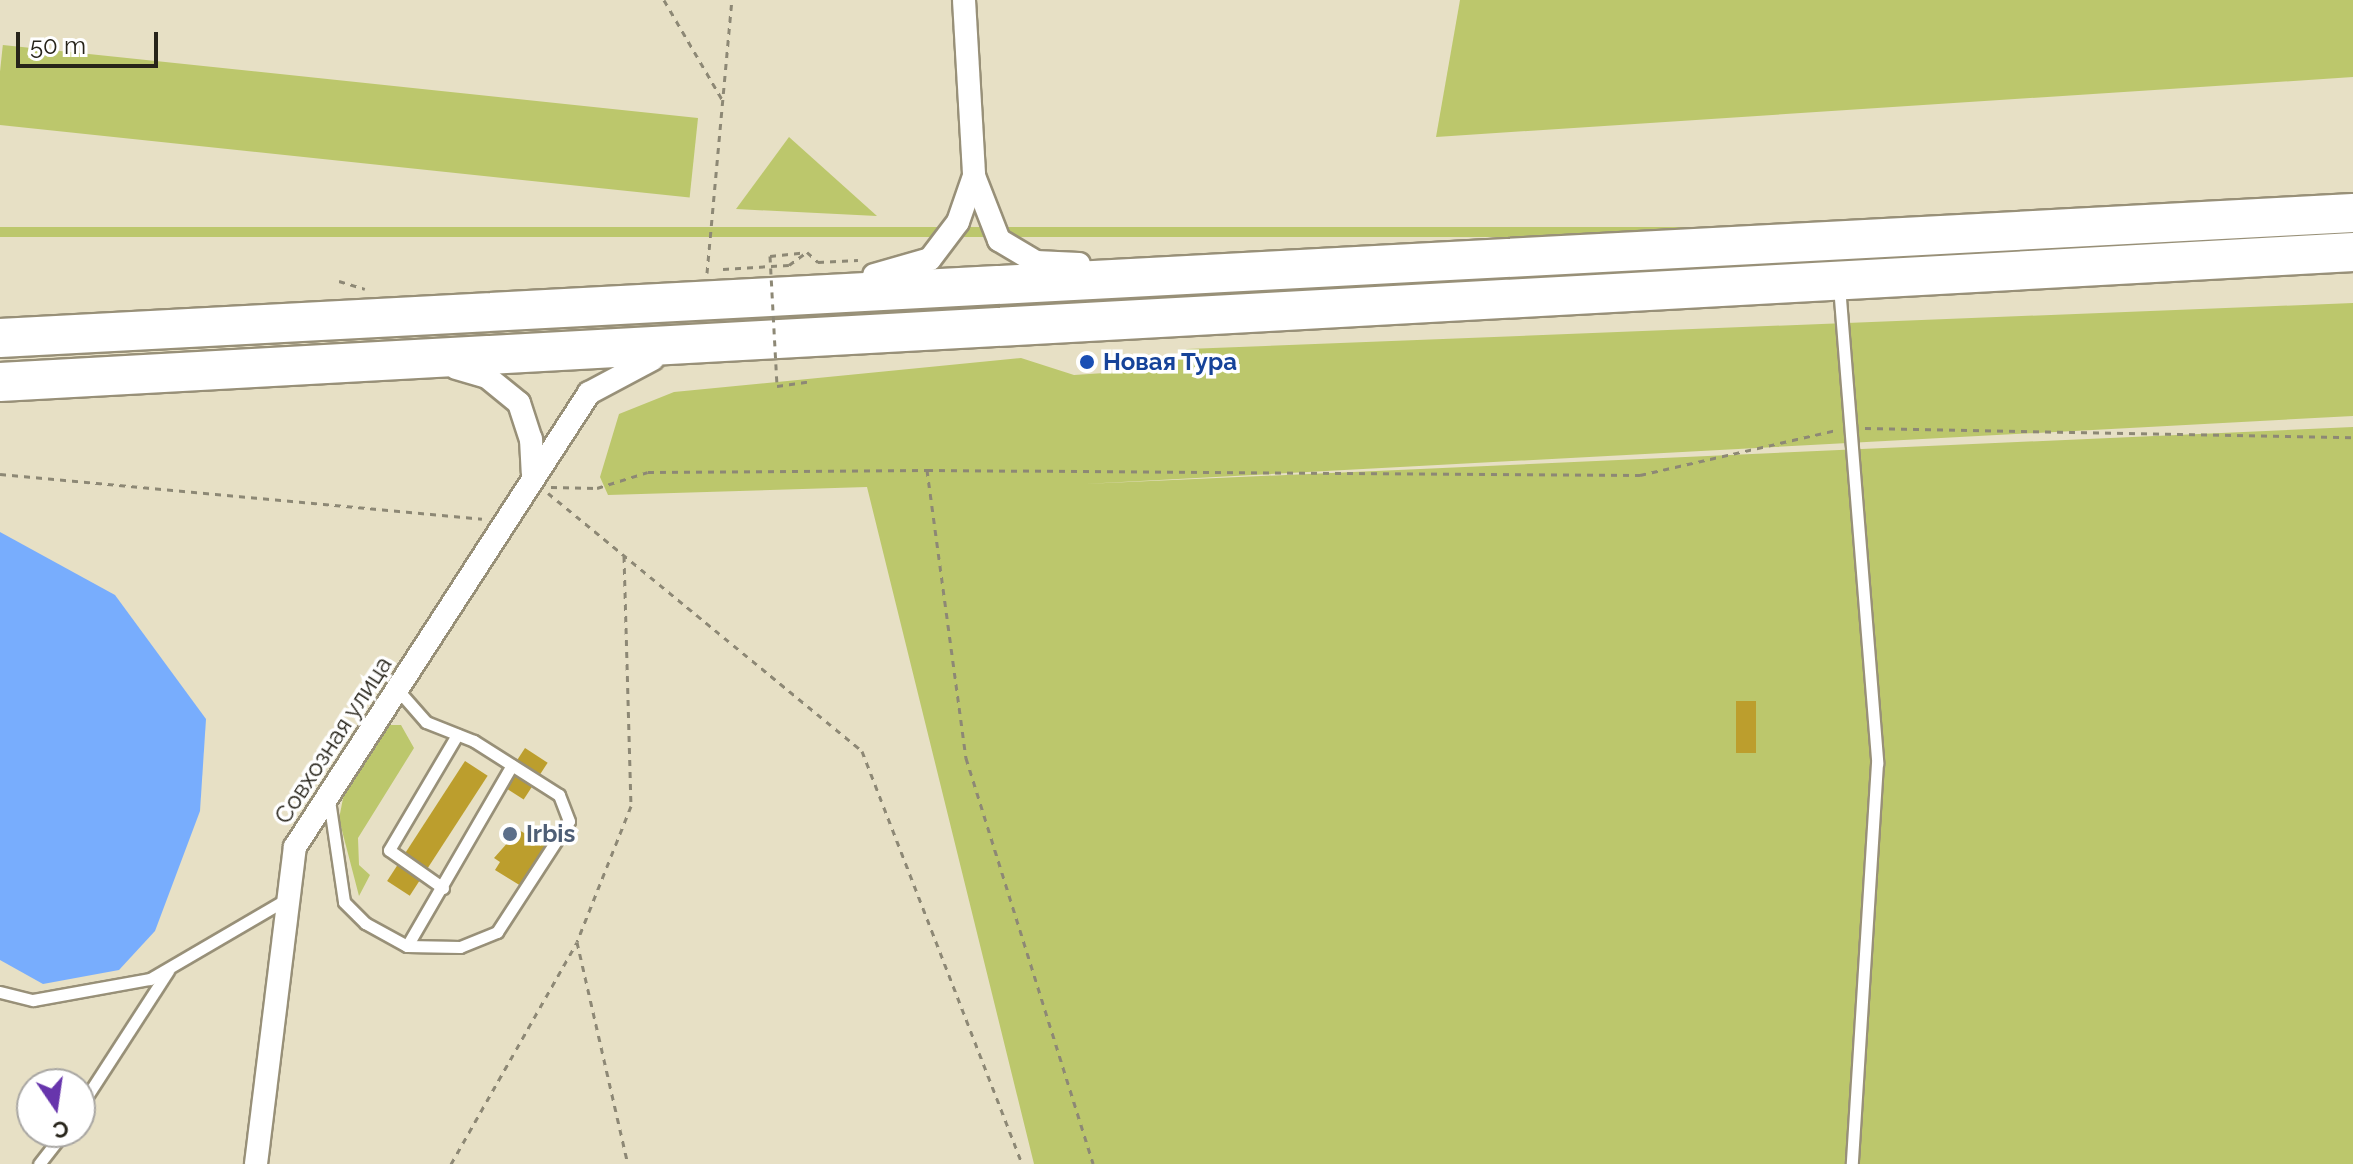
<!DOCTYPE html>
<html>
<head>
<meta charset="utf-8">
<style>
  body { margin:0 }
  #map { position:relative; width:2353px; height:1164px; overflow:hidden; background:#e7e0c5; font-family:Raleway,sans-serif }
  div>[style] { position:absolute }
  .green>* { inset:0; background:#bcc76c; transform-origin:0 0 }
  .water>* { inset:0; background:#78adfd }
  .building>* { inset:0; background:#bc9e2d; transform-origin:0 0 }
  .path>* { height:3px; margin-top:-1.5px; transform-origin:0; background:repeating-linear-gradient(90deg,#8d8875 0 6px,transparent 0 12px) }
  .roads { filter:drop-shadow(2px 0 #989078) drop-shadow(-2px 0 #989078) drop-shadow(0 2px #989078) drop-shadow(0 -2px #989078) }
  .lane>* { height:11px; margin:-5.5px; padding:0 5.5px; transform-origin:5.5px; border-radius:5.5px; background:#fff }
  .street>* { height:22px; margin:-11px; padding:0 11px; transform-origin:11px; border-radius:11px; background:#fff }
  .highway>* { height:38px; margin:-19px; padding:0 19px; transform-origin:19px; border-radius:19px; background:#fff }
  .path-bridge>* { height:3px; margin-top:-1.5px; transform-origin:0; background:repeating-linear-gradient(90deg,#8d8875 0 6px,transparent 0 12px) }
  .dots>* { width:22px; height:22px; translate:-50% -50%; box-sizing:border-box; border:4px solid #fff; border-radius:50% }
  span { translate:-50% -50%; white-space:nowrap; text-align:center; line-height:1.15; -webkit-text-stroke:7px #fff; paint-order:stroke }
  .transit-label { font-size:24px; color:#164399; font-weight:700 }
  .left { translate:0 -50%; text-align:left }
  .street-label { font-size:24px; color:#27241a }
  .service-label { font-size:24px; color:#4e5e75; font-weight:700 }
  .north { position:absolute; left:16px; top:1068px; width:80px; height:80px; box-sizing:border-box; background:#fff; border:2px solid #a9a7a3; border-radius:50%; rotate:167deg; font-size:22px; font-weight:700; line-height:32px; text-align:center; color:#27241a }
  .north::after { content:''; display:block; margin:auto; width:28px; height:36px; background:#6735ac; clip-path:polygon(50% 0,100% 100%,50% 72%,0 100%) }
  .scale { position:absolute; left:16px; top:32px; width:142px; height:36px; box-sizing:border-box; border:4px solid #27241a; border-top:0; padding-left:10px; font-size:24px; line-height:28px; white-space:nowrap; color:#27241a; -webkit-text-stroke:6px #fff; paint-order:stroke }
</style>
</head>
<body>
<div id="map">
  <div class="green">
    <div style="clip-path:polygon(1460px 0,2353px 0,2353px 77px,1436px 137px)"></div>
    <div style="left:698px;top:118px;width:80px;height:699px;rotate:96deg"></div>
    <div style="clip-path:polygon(789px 137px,877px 216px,736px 209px)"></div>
    <div style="left:2353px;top:227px;width:10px;height:2356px;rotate:90deg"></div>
    <div style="clip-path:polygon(2353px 303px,2353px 416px,1084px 484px,2353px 427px,2353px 1164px,1034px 1164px,867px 487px,608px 495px,600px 477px,619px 414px,674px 392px,1021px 358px,1074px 375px,1150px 370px,1187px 349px)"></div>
    <div style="clip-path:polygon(389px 725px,401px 725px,414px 748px,358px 838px,359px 865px,370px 875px,359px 896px,339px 819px,344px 793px)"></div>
  </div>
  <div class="water">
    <div style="clip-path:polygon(0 532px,115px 595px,206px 719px,200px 811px,155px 931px,119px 970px,43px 984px,0 960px)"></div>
  </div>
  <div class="building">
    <div style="left:1736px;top:701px;width:20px;height:52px"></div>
    <div style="left:525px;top:748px;width:27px;height:44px;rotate:33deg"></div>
    <div style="left:465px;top:761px;width:27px;height:143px;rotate:33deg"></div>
    <div style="clip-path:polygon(519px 830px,546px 846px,521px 886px,495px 870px,500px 862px,494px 858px)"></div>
  </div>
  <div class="path">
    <div style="left:664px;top:0;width:117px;rotate:59.7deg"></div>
    <div style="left:770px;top:256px;width:36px;rotate:-6deg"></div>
    <div style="left:723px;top:269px;width:66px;rotate:-3.5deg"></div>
    <div style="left:789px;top:265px;width:22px;rotate:-36deg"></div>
    <div style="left:807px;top:252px;width:15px;rotate:42deg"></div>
    <div style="left:818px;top:262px;width:40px;rotate:-2.9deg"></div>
    <div style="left:707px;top:273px;width:274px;rotate:-84.8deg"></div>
    <div style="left:339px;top:281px;width:27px;rotate:17deg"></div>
    <div style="left:777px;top:386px;width:34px;rotate:-8deg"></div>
    <div style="left:1865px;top:428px;width:488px;rotate:1.1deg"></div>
    <div style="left:927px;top:470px;width:713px;rotate:0.4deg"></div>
    <div style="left:1640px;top:475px;width:202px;rotate:-12.9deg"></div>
    <div style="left:0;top:474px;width:484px;rotate:5.3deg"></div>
    <div style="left:551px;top:487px;width:46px;rotate:1.2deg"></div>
    <div style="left:597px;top:488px;width:53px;rotate:-17.4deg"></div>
    <div style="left:648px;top:472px;width:279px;rotate:-0.4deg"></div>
    <div style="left:927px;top:470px;width:291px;rotate:82.3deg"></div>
    <div style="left:966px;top:758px;width:425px;rotate:72.6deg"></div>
    <div style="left:548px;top:493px;width:406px;rotate:39.4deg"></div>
    <div style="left:862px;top:751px;width:443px;rotate:68.8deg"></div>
    <div style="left:624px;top:556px;width:250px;rotate:88.4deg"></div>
    <div style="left:631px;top:806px;width:146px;rotate:111.7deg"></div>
    <div style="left:577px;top:942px;width:228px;rotate:77.1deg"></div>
    <div style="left:451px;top:1164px;width:255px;rotate:-60.4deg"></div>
  </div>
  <div class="roads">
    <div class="lane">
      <div style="left:1839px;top:286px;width:479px;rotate:85.4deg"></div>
      <div style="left:1877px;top:763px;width:402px;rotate:93.6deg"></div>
      <div style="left:329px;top:800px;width:103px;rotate:81.6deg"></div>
      <div style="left:344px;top:902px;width:30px;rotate:45deg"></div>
      <div style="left:365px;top:923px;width:48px;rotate:28.7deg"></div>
      <div style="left:407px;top:946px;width:53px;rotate:1.1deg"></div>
      <div style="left:460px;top:947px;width:40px;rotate:-22deg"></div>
      <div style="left:497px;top:932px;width:132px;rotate:-57deg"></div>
      <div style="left:569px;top:821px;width:28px;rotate:-111deg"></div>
      <div style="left:559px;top:795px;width:101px;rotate:-147.6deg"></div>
      <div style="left:474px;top:741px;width:52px;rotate:-158.4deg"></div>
      <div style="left:426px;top:722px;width:44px;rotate:-131.3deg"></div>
      <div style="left:443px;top:888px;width:66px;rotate:-144.9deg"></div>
      <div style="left:389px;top:850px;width:134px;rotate:-59.4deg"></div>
      <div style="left:407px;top:946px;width:209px;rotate:-59.9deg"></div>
      <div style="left:0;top:992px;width:34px;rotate:14deg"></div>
      <div style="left:33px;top:1000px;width:119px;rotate:-10.2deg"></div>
      <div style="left:150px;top:979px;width:159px;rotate:-30.3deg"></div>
      <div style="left:80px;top:1107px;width:162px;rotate:-57.1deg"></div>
      <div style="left:39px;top:1164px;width:41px;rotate:-52deg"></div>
    </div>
    <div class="street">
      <div style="left:964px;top:0;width:176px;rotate:86.7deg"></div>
      <div style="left:874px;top:275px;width:58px;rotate:-15.9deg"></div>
      <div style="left:930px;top:259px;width:46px;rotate:-52.9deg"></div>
      <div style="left:958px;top:222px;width:49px;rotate:-70.8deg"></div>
      <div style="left:974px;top:176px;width:69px;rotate:68.7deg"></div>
      <div style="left:999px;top:240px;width:43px;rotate:30.7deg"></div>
      <div style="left:1036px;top:262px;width:43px;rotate:2.7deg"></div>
      <div style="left:456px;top:368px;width:32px;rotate:16deg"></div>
      <div style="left:487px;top:377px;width:41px;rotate:39.1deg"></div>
      <div style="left:519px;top:403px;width:38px;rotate:72deg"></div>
      <div style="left:531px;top:439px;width:33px;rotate:87deg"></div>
      <div style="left:256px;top:1164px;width:319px;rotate:-83deg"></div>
      <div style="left:295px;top:847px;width:541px;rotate:-57.07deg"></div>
      <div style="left:589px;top:393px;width:72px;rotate:-28deg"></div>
    </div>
    <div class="highway">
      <div style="left:0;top:338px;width:2356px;rotate:-3.04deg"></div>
      <div style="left:0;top:382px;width:2357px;rotate:-3.16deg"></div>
    </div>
  </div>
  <div class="path-bridge">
    <div style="left:770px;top:256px;width:130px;rotate:86.9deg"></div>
  </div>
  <div class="dots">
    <div style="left:1087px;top:362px;background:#1a4fb4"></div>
    <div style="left:510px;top:834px;background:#5c6f8a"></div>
  </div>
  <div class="transit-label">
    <span class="left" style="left:1103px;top:362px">Новая Тура</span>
  </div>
  <div class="street-label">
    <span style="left:333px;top:740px;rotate:-57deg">Совхозная улица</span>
  </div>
  <div class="service-label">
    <span class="left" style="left:526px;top:834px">Irbis</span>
  </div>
  <div class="north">С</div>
  <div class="scale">50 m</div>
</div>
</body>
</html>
